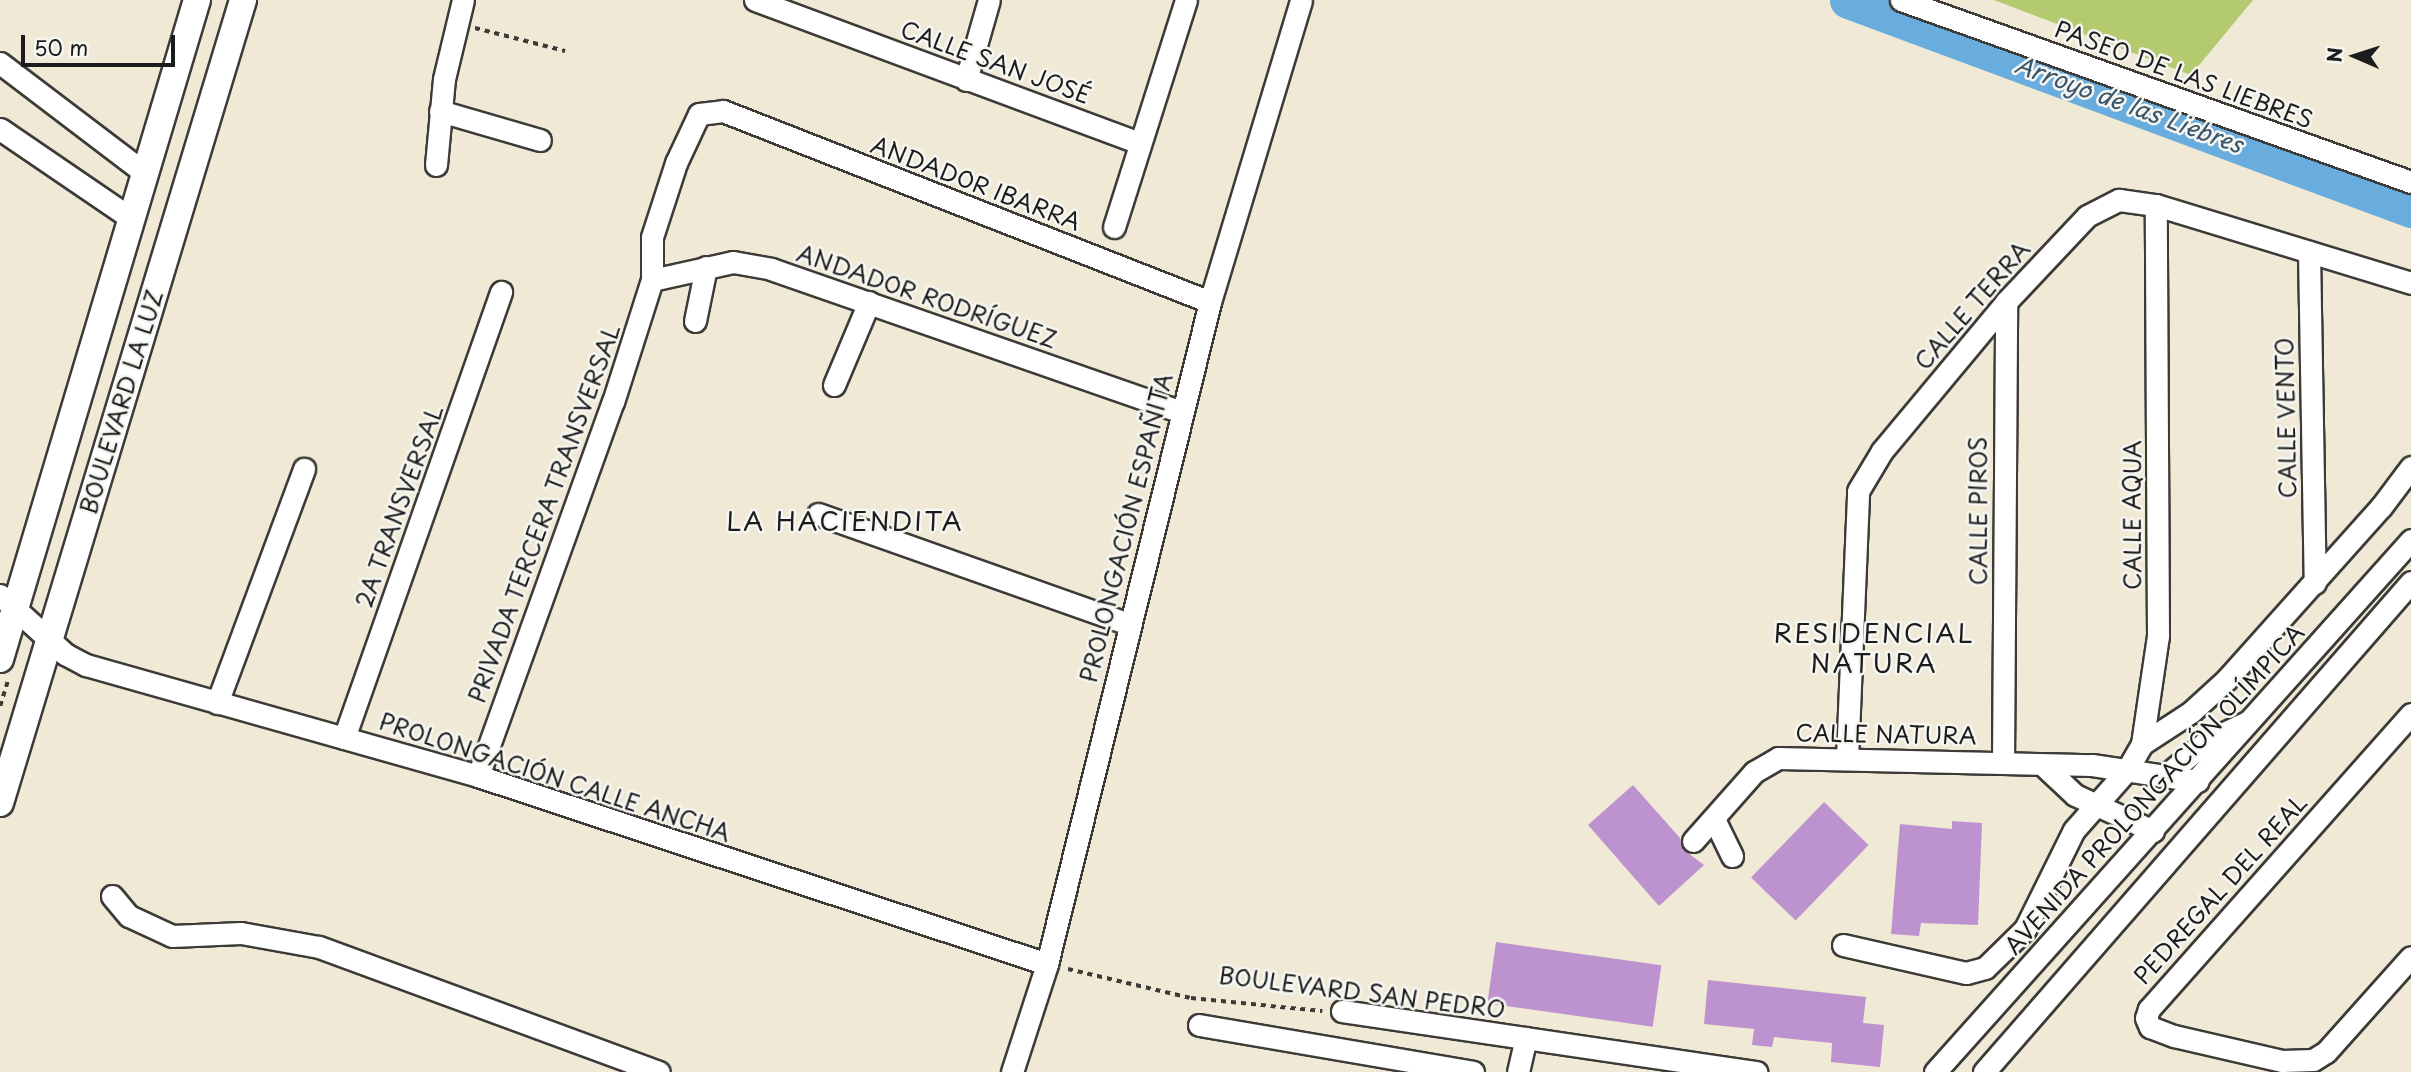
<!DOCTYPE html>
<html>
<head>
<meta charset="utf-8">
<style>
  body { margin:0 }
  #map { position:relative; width:2411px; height:1072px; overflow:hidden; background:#f0e9d5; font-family:"Playpen Sans",sans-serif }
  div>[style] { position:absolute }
  .green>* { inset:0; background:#b4ca6f }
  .river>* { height:37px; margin:-18.5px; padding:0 18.5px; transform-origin:18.5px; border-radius:18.5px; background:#69acde }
  .building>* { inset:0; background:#bd93cf; transform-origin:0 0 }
  .path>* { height:3.5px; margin-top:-1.75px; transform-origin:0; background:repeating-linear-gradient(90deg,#3c3b38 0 5px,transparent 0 10px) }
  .roads { filter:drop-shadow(2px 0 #3c3b38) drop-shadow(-2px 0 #3c3b38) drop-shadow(0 2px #3c3b38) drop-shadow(0 -2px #3c3b38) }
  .minor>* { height:21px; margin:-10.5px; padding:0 10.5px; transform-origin:10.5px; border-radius:10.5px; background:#fff }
  .major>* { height:26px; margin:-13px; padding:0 13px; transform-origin:13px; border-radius:13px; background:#fff }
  span { translate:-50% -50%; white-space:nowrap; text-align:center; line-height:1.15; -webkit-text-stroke:5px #f6f6f2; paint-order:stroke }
  .street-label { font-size:23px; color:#1c1c1c }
  .water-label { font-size:24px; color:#3b566a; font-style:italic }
  .quarter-label { font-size:26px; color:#1c1c1c; letter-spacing:2px }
  .north { position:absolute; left:2320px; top:21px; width:70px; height:70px; -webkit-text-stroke:5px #f6f6f2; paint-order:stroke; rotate:273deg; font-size:19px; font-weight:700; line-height:28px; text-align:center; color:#1c1c1c }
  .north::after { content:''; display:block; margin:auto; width:24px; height:32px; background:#1c1c1c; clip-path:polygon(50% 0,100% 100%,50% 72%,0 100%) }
  .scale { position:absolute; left:21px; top:35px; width:154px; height:32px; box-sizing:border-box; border:4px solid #1c1c1c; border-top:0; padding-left:9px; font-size:21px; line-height:24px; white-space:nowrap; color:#1c1c1c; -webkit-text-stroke:5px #f6f6f2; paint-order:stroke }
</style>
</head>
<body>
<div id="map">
  <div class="green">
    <div style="clip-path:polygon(1994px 0,2253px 0,2191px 75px)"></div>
  </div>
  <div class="river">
    <div style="left:1848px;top:0;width:601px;rotate:20.37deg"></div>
  </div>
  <div class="building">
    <div style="clip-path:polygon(1633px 785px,1680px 838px,1684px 850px,1704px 865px,1659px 906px,1588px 825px)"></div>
    <div style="left:1824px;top:802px;width:62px;height:105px;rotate:44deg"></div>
    <div style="clip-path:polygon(1952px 821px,1982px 823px,1978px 925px,1921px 923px,1919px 936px,1891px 934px,1900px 824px,1952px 829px)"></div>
    <div style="left:1496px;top:942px;width:167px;height:62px;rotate:8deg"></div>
    <div style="clip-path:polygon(1708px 980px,1866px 997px,1863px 1023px,1884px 1025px,1880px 1067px,1831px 1062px,1832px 1043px,1774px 1037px,1772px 1047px,1752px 1045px,1754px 1029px,1704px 1024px)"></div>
  </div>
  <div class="path">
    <div style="left:475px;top:28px;width:93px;rotate:14.3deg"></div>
    <div style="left:0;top:706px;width:28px;rotate:-73deg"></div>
    <div style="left:1068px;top:969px;width:126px;rotate:13.3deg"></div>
    <div style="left:1191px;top:998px;width:132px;rotate:5.7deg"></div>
  </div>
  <div class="roads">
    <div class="minor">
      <div style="left:755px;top:0;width:411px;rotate:20.4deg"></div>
      <div style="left:1901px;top:0;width:542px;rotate:19.64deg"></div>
      <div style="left:0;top:63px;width:182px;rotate:37.2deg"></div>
      <div style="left:966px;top:80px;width:83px;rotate:-74deg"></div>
      <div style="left:440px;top:111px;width:104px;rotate:16.2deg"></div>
      <div style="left:0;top:129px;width:160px;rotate:34.3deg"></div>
      <div style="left:436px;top:165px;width:86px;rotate:-84.7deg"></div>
      <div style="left:444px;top:79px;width:81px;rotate:-76.5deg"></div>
      <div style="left:1114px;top:227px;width:238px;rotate:-72.4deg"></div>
      <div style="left:2309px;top:252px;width:331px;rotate:89deg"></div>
      <div style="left:652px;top:280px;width:83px;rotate:-12.5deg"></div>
      <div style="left:733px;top:262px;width:39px;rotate:10deg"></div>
      <div style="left:771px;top:269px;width:434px;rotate:19.2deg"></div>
      <div style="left:695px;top:321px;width:55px;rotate:-78.5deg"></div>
      <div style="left:834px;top:385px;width:90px;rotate:-67.1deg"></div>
      <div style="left:818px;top:514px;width:330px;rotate:19.5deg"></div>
      <div style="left:0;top:595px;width:88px;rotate:42.2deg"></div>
      <div style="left:65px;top:654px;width:24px;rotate:28deg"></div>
      <div style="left:86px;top:665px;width:407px;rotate:15.8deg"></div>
      <div style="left:478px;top:776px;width:599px;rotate:18.28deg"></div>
      <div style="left:217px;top:703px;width:250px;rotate:-69.6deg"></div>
      <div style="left:2411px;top:714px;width:395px;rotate:131.6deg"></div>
      <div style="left:2149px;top:1009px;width:9px;rotate:108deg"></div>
      <div style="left:2146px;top:1018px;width:10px;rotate:66deg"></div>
      <div style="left:2150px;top:1027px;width:26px;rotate:21deg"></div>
      <div style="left:2174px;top:1036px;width:111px;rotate:13deg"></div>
      <div style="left:2282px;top:1061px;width:31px;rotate:-2deg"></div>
      <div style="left:2313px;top:1060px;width:15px;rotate:-32deg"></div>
      <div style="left:2326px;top:1052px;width:127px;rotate:-48.2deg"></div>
      <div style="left:344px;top:738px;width:473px;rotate:-70.6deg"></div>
      <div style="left:2142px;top:744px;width:59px;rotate:-33.1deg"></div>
      <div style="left:2191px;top:712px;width:49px;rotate:-42.5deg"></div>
      <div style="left:2227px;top:679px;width:231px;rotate:-48.2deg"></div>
      <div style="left:2381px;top:507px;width:50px;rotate:-53.1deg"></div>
      <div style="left:1847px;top:758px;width:267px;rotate:-87.6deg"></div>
      <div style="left:1858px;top:491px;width:47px;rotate:-59deg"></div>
      <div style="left:1882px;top:451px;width:194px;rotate:-50.2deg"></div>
      <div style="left:2006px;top:302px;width:118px;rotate:-46.7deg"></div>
      <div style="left:2087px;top:216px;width:36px;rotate:-27deg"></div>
      <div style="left:2119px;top:200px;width:37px;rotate:8deg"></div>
      <div style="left:2156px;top:205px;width:267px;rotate:17deg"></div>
      <div style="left:2003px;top:762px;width:460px;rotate:-89.6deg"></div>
      <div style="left:2043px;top:765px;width:44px;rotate:43.2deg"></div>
      <div style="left:2075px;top:795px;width:86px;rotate:24.8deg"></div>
      <div style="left:478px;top:776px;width:398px;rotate:-70.2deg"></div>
      <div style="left:613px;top:402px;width:128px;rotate:-72.3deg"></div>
      <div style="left:652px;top:280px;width:43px;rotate:-90deg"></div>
      <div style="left:652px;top:237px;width:78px;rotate:-72deg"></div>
      <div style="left:676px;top:163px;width:54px;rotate:-64.9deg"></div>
      <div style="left:699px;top:114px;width:24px;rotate:-7deg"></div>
      <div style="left:723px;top:111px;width:523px;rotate:21.41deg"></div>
      <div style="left:2165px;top:776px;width:55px;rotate:-39.8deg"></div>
      <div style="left:2207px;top:741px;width:44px;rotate:-25.4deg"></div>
      <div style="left:1715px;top:821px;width:39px;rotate:64deg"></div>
      <div style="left:1693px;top:841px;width:92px;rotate:-48.5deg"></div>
      <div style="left:1754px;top:772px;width:28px;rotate:-30deg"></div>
      <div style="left:1778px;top:758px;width:314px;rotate:1.3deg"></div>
      <div style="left:2092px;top:765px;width:107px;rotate:8.6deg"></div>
      <div style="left:112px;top:896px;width:26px;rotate:50deg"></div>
      <div style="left:129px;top:916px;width:47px;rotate:24.9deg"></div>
      <div style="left:172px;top:936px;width:69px;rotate:-2.5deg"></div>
      <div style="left:241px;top:933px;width:79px;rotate:10.2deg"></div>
      <div style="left:319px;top:947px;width:362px;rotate:20.2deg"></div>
      <div style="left:1843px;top:945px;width:126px;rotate:12.8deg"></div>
      <div style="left:1966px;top:973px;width:20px;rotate:-15deg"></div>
      <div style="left:1985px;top:968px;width:56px;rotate:-44.3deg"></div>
      <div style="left:2025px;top:929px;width:110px;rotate:-63.7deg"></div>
      <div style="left:2074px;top:830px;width:80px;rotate:-48.5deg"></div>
      <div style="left:2127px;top:770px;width:30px;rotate:-60deg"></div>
      <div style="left:2142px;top:744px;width:109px;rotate:-81.6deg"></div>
      <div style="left:2158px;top:636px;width:431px;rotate:-90.3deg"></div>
      <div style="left:1342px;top:1011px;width:419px;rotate:8.4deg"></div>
      <div style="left:1199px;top:1025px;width:278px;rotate:9.7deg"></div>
      <div style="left:1012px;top:1072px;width:114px;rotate:-72deg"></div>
      <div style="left:1047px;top:964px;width:682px;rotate:-76.17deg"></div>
      <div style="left:1210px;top:302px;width:315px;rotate:-73.2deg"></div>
      <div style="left:1518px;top:1072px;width:35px;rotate:-77deg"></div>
      <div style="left:1935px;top:1072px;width:714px;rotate:-48.18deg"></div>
      <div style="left:1984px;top:1072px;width:650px;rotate:-48.93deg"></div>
    </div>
    <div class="major">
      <div style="left:0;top:659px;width:688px;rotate:-73.36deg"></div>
      <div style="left:0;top:803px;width:839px;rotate:-73.16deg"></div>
    </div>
  </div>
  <div class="street-label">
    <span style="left:996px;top:62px;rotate:20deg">CALLE SAN JOSÉ</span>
    <span style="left:2184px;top:74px;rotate:20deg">PASEO DE LAS LIEBRES</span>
    <span style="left:976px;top:183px;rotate:21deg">ANDADOR IBARRA</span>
    <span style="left:927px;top:296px;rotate:19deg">ANDADOR RODRÍGUEZ</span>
    <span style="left:1972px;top:305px;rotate:-49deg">CALLE TERRA</span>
    <span style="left:121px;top:402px;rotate:-73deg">BOULEVARD LA LUZ</span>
    <span style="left:2286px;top:418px;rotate:-91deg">CALLE VENTO</span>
    <span style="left:399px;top:506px;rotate:-70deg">2A TRANSVERSAL</span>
    <span style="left:1978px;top:511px;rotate:-90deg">CALLE PIROS</span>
    <span style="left:544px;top:513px;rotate:-70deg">PRIVADA TERCERA TRANSVERSAL</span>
    <span style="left:2132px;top:515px;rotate:-90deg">CALLE AQUA</span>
    <span style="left:1126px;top:528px;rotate:-76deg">PROLONGACIÓN ESPAÑITA</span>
    <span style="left:1886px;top:734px;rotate:1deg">CALLE NATURA</span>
    <span style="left:555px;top:777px;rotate:18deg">PROLONGACIÓN CALLE ANCHA</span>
    <span style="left:2154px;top:789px;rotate:-48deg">AVENIDA PROLONGACIÓN OLÍMPICA</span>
    <span style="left:2220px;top:889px;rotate:-48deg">PEDREGAL DEL REAL</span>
    <span style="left:1362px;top:992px;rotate:7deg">BOULEVARD SAN PEDRO</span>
  </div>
  <div class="water-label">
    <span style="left:2129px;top:104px;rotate:20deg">Arroyo de las Liebres</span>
  </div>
  <div class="quarter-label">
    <span style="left:845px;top:521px">LA HACIENDITA</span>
    <span style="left:1874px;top:648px">RESIDENCIAL<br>NATURA</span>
  </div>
  <div class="north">N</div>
  <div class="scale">50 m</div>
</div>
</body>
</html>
